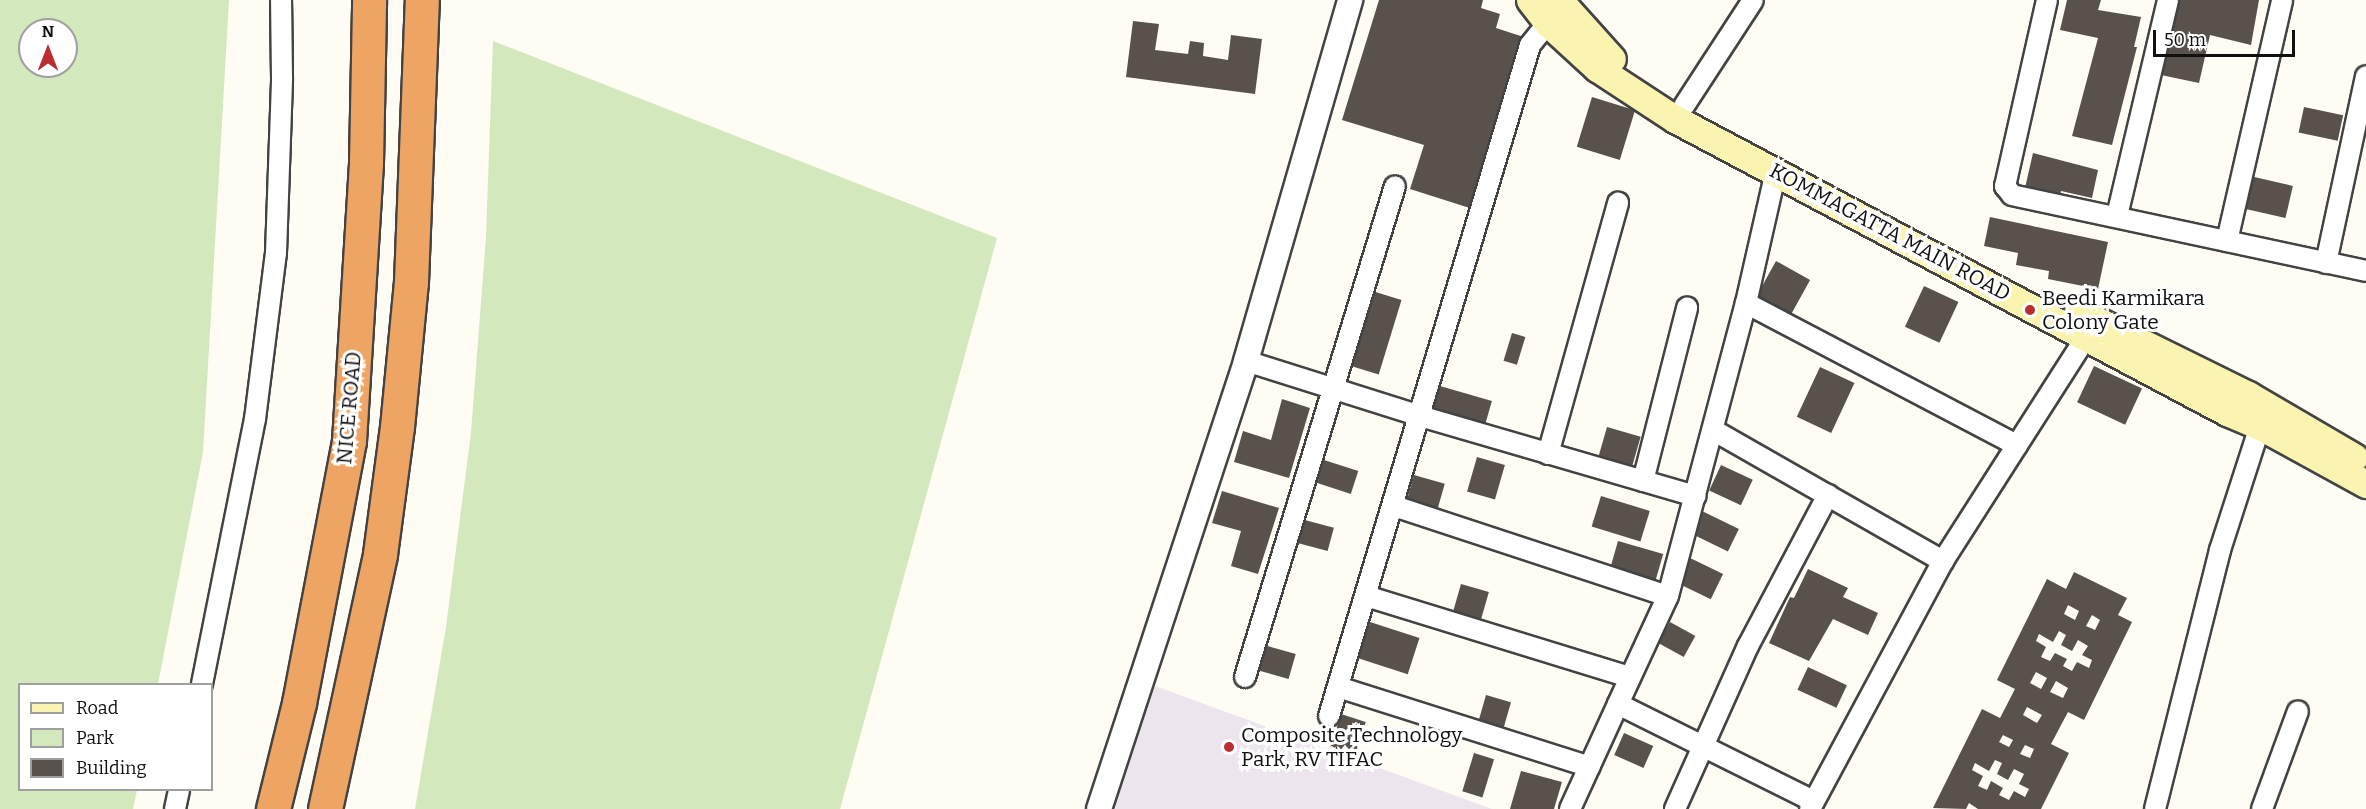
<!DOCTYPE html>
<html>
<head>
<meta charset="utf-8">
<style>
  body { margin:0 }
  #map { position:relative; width:2366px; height:809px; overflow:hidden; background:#fefcf3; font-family:Bitter,serif }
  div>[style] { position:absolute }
  .industrial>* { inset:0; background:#ede5ee }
  .green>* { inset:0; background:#d3e8bd }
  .building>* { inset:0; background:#58514c; transform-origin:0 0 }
  .roads { filter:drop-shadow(2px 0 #434343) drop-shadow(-2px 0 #434343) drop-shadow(0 2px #434343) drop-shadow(0 -2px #434343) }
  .minor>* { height:20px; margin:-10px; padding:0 10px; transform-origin:10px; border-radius:10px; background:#fff }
  .tertiary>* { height:24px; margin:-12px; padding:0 12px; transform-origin:12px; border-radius:12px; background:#fff }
  .secondary>* { height:27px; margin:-13.5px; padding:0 13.5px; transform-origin:13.5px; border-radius:13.5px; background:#fbf4b1 }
  .motorway>* { height:33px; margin:-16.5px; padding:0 16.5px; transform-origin:16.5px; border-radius:16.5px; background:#eea462 }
  .dots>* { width:16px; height:16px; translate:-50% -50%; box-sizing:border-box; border:3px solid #fff; border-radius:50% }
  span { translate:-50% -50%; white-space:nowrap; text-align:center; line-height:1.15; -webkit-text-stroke:6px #fff; paint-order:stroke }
  .street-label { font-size:21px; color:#101010 }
  .poi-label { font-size:21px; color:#101010 }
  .left { translate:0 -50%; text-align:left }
  .legend { position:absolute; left:18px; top:683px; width:195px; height:108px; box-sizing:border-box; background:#fff; border:2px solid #9f9f9f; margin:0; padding:8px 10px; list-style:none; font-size:18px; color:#101010 }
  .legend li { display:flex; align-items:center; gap:12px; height:30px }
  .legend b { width:30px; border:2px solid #9f9f9f }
  .north { position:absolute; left:18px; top:18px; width:60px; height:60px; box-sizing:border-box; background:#fff; border:2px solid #9f9f9f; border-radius:50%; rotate:0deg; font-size:16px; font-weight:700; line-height:24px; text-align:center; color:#101010 }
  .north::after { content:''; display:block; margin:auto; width:21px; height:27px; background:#bb2d31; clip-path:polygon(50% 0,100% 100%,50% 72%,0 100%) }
  .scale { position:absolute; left:2153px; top:30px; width:142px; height:27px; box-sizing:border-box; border:3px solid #101010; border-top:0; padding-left:8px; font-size:18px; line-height:21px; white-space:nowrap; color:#101010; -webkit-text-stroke:4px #fff; paint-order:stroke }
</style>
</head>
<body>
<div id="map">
  <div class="industrial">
    <div style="clip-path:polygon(1155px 686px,1492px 809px,1114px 809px)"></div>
  </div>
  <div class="green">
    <div style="clip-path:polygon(evenodd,0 0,229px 0,203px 452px,158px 684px,20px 684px,20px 790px,137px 790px,133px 809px,0 809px,0 0,30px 30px,66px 30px,66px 66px,30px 66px,30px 30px)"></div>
    <div style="clip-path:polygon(493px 41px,997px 238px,840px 809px,415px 809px,446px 627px,471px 433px,486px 237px)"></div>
  </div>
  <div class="building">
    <div style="clip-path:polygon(1379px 0,1483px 0,1481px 8px,1500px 14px,1496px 28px,1530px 39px,1476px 210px,1410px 189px,1424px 145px,1342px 120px)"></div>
    <div style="clip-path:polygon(2067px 0,2101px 0,2098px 10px,2141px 17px,2134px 47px,2137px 47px,2112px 145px,2072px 136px,2098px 38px,2060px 30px)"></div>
    <div style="clip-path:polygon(2178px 0,2259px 0,2251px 45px,2210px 35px,2199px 83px,2161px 75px)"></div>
    <div style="clip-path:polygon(1133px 21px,1159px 24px,1155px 50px,1188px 54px,1190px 41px,1204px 43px,1203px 56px,1228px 60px,1231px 35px,1262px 39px,1255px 94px,1126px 77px)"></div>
    <div style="left:1592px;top:97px;width:45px;height:52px;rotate:17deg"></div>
    <div style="left:2304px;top:107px;width:40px;height:26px;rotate:12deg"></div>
    <div style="clip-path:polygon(2033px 153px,2098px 170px,2092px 198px,2061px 191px,2060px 196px,2025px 188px)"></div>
    <div style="left:2250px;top:176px;width:44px;height:33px;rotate:13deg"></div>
    <div style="clip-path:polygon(1990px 217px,2108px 242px,2098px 289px,2048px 279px,2049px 271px,2016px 265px,2018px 253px,1984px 246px)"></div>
    <div style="left:1776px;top:261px;width:39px;height:46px;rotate:29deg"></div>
    <div style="left:1924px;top:286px;width:38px;height:45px;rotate:25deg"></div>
    <div style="left:1369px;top:290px;width:34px;height:78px;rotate:17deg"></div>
    <div style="left:1512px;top:333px;width:14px;height:29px;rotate:17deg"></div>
    <div style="left:2094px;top:366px;width:53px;height:40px;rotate:25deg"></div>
    <div style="left:1820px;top:367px;width:38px;height:55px;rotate:25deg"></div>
    <div style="left:1440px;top:386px;width:54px;height:30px;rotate:16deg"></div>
    <div style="clip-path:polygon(1282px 399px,1310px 408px,1289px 478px,1234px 462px,1243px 431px,1271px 440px)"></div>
    <div style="left:1607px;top:427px;width:35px;height:31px;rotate:16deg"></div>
    <div style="left:1477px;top:457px;width:29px;height:36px;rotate:16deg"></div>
    <div style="left:1324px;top:460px;width:36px;height:24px;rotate:18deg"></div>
    <div style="left:1721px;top:465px;width:35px;height:28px;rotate:25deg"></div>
    <div style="left:1414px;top:475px;width:32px;height:31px;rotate:16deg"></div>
    <div style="clip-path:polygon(1222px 491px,1279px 508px,1258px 574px,1231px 566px,1241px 531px,1212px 523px)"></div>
    <div style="left:1601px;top:496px;width:51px;height:32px;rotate:17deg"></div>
    <div style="left:1702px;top:511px;width:41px;height:25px;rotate:26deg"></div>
    <div style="left:1301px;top:519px;width:34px;height:24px;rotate:15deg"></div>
    <div style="left:1618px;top:541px;width:47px;height:28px;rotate:16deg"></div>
    <div style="left:1688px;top:557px;width:39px;height:28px;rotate:26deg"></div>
    <div style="clip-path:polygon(1808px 569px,1848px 588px,1843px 597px,1878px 613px,1868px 635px,1833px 619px,1809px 661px,1769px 643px,1790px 597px,1794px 598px)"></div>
    <div style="clip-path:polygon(evenodd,2074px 572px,2127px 598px,2118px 615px,2132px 622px,2084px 720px,2068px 712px,2051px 744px,2069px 753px,2041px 809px,1978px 809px,1969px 803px,1966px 809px,1933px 808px,1982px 709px,2000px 718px,2015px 689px,1997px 680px,2047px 579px,2066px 589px,2074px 572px,2068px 605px,2079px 611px,2075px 620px,2064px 614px,2068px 605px,2074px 572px,2092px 615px,2100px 620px,2095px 630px,2086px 626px,2092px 615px,2074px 572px,2059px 631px,2066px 635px,2061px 645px,2072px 651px,2078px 640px,2088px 646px,2082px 655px,2092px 660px,2089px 668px,2077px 662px,2072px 671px,2063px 666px,2067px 659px,2055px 653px,2050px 661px,2041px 657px,2046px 647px,2036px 641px,2039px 634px,2053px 642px,2059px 631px,2074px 572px,2036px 672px,2047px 678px,2041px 689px,2030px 683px,2036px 672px,2074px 572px,2056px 681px,2068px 688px,2063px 698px,2050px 692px,2056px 681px,2074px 572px,2027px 707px,2042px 715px,2037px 723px,2023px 715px,2027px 707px,2074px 572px,2003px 735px,2013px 740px,2009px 747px,1999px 742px,2003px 735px,2074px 572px,2025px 745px,2034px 749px,2030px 758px,2020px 754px,2025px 745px,2074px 572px,1995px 760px,2002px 763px,1997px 774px,2008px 780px,2014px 769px,2024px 774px,2019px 784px,2029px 789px,2025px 797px,2014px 791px,2009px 800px,1999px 795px,2003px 788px,1991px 781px,1987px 790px,1978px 786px,1983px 776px,1972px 770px,1975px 763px,1989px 771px,1995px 760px)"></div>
    <div style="left:1461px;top:584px;width:29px;height:34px;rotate:16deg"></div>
    <div style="left:1370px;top:622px;width:52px;height:38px;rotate:18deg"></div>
    <div style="left:1670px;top:622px;width:29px;height:24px;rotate:29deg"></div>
    <div style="left:1264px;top:645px;width:33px;height:26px;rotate:16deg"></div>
    <div style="left:1808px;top:667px;width:43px;height:25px;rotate:25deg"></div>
    <div style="left:1486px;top:695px;width:26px;height:34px;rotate:16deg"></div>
    <div style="left:1341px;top:714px;width:26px;height:35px;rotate:18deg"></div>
    <div style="left:1624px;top:733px;width:32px;height:24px;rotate:24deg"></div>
    <div style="left:1474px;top:753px;width:21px;height:40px;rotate:17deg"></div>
    <div style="clip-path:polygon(1521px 771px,1562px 782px,1554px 809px,1510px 809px)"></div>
  </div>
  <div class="roads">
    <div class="minor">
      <div style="left:2047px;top:0;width:191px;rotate:102.7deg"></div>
      <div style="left:2005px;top:186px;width:11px;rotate:52deg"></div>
      <div style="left:2012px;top:195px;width:362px;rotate:12.1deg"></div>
      <div style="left:1684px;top:106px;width:126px;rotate:-56.9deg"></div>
      <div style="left:2117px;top:216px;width:222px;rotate:-76.7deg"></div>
      <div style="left:2227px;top:241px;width:247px;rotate:-77.1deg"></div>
      <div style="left:2326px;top:263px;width:191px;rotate:-77.9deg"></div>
      <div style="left:1746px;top:303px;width:306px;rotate:27.7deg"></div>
      <div style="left:1246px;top:361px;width:182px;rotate:17.5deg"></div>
      <div style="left:1420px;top:416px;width:287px;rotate:16.2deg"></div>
      <div style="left:1713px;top:430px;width:265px;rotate:29.7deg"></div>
      <div style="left:1548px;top:454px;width:261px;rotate:-74.4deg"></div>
      <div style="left:1643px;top:481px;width:179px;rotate:-75.7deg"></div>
      <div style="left:1394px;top:506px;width:288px;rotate:18.2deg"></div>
      <div style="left:1366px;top:596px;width:276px;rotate:17.1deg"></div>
      <div style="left:1245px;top:677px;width:513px;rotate:-73.01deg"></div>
      <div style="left:202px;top:684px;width:270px;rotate:-78.7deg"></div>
      <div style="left:255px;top:419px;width:167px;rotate:-82.8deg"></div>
      <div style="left:276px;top:253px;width:175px;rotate:-88deg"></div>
      <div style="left:282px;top:78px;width:78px;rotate:-90.7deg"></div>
      <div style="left:1338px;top:687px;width:264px;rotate:17.6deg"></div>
      <div style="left:1618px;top:704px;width:119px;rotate:-65.2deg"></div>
      <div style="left:1668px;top:596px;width:303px;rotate:-75.1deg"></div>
      <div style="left:1746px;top:303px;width:135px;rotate:-77.2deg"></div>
      <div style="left:1329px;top:716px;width:700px;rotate:-73.32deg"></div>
      <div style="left:1530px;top:45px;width:28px;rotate:-51deg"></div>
      <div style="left:175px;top:809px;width:19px;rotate:-78deg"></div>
      <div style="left:1570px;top:809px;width:115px;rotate:-65.4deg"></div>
      <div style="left:1618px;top:704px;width:218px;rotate:26.4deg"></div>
      <div style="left:1675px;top:809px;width:179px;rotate:-65.9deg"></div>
      <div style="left:1748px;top:646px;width:171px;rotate:-62.1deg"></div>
      <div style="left:1810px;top:809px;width:281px;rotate:-61.8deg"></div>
      <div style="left:1943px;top:561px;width:277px;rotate:-57.4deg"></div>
      <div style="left:2155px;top:809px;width:267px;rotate:-75.9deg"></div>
      <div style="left:2220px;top:550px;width:130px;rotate:-72.1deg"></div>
      <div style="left:2262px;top:809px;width:104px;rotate:-69.8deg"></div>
    </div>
    <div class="tertiary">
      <div style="left:1099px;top:809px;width:472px;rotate:-71.8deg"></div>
      <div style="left:1246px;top:361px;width:376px;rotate:-73.9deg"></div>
    </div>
    <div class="secondary">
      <div style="left:1530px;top:0;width:29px;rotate:52deg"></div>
      <div style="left:1548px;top:23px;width:67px;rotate:42.6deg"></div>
      <div style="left:1597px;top:68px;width:93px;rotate:33.2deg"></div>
      <div style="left:1675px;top:119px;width:625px;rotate:27.96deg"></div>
      <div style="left:2227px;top:412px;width:36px;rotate:23deg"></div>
      <div style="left:2260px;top:426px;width:121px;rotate:28.7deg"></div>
      <div style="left:1559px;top:0;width:79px;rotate:48.1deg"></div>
      <div style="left:2078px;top:311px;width:190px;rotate:26.3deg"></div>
      <div style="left:2248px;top:395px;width:123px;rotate:30.3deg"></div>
    </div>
    <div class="motorway">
      <div style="left:273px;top:809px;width:109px;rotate:-76.2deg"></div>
      <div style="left:299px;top:703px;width:267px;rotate:-79.2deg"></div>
      <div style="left:349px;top:441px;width:279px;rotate:-86.5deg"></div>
      <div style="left:366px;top:163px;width:163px;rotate:-88.9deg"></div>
      <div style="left:325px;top:809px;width:261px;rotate:-77.8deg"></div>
      <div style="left:380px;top:554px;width:128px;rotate:-82.4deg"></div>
      <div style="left:397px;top:427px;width:146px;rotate:-84.5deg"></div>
      <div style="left:411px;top:282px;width:282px;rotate:-87.8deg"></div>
    </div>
  </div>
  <div class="dots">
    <div style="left:2030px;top:310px;background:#bb2d31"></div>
    <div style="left:1229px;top:747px;background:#bb2d31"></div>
  </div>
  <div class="street-label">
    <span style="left:1890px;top:232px;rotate:28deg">KOMMAGATTA MAIN ROAD</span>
    <span style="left:349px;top:408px;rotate:-85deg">NICE ROAD</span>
  </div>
  <div class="poi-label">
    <span class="left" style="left:2042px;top:310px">Beedi Karmikara<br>Colony Gate</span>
    <span class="left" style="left:1241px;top:747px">Composite Technology<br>Park, RV TIFAC</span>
  </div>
  <ul class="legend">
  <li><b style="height:8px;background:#fbf4b1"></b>Road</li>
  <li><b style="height:16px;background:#d3e8bd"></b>Park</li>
  <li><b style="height:16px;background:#58514c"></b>Building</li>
  </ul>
  <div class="north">N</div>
  <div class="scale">50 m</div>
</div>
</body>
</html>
